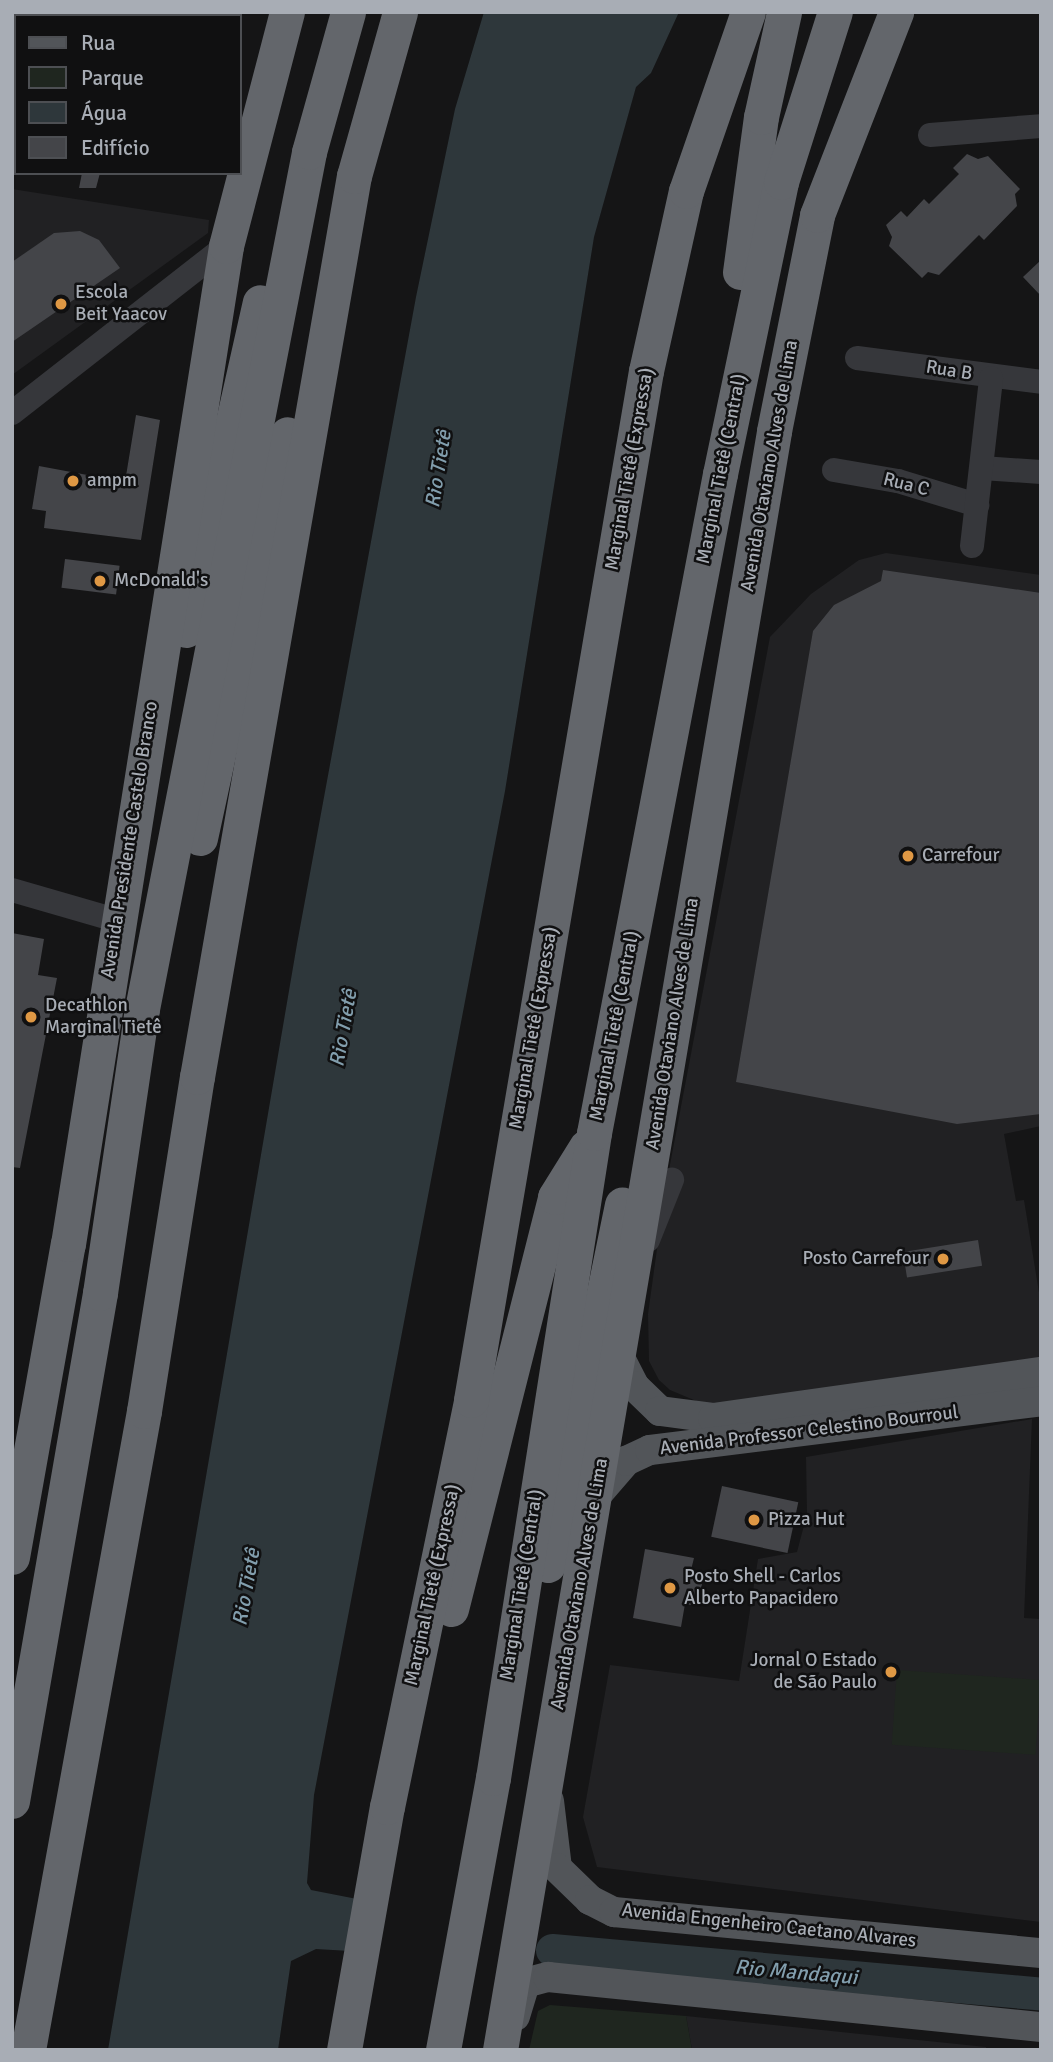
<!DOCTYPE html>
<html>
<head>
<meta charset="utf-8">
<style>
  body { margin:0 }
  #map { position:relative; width:1053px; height:2062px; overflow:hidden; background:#151516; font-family:Signika,sans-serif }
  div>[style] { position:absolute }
  .built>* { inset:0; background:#212123 }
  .green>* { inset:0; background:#1f261f; transform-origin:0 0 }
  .water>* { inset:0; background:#2e373b }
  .river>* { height:33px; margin:-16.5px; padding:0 16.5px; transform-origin:16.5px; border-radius:16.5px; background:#2e373b }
  .building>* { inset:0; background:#444549; transform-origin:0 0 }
  .minor>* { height:24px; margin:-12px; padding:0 12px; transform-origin:12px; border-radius:12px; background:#36373b }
  .major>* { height:30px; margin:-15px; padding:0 15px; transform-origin:15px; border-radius:15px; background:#525559 }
  .highway>* { height:35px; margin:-17.5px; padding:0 17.5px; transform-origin:17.5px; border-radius:17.5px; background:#63666b }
  .dots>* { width:19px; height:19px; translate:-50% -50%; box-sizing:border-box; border:4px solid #101011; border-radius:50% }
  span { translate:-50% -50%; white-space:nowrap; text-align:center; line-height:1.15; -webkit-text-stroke:5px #101011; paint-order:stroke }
  .poi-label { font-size:19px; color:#a8adb5 }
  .left { translate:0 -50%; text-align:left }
  .right { translate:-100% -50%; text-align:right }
  .street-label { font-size:19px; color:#a8adb5 }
  .water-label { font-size:21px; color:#829ead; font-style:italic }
  .frame { position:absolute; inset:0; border:14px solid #a8adb5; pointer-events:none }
  .legend { position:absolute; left:14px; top:14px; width:228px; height:161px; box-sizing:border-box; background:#101011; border:2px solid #4d4f53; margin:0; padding:9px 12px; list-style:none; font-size:21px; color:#a8adb5 }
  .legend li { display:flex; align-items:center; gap:14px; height:35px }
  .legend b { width:35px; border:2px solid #4d4f53 }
</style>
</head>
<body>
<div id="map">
  <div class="built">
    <div style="clip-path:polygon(12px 189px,209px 220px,208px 233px,12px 375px)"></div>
    <div style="clip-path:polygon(886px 553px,1041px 575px,1041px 1126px,1004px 1134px,1016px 1201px,1024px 1200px,1041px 1305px,1041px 1360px,736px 1403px,701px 1403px,670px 1390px,659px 1380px,649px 1361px,648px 1314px,665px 1191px,770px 637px,811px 594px,859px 560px)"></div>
    <div style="clip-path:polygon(1032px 1419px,1024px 1618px,1041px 1619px,1041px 1922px,597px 1867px,583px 1817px,610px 1665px,739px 1681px,758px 1559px,797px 1552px,807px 1514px,806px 1457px)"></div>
    <div style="clip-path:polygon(686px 2016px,986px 2047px,986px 2050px,692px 2050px)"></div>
  </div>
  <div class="green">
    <div style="left:897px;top:1670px;width:144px;height:75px;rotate:4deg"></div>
    <div style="clip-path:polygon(550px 2005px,686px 2016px,692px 2050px,529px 2050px,538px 2011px)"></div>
  </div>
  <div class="water">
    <div style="clip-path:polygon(484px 12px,679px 12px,651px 73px,636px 87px,594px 237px,505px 791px,314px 1795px,307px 1883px,311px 1890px,357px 1899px,350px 1951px,316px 1949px,291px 1961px,278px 2050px,108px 2050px,297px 944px,416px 297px,455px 109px)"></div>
  </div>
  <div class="river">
    <div style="left:552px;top:1950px;width:491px;rotate:5.1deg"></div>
  </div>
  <div class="building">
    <div style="clip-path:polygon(967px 154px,978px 159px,988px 156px,1020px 189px,1015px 194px,1017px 206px,984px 240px,979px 235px,939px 275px,928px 272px,922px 278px,889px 246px,892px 237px,886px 225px,901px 211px,907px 217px,924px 199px,929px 204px,959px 174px,953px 168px)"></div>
    <div style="clip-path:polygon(82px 173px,100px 173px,96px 188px,79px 188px)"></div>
    <div style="clip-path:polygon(80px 231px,99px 240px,120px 268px,12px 342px,12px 262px,54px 233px)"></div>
    <div style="clip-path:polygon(1041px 260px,1041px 296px,1023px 277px)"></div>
    <div style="clip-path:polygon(136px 415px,160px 420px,141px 540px,44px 528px,46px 511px,32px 509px,39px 466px,125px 482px)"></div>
    <div style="left:65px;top:559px;width:55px;height:29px;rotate:7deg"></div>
    <div style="clip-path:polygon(883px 570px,1041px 593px,1041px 1114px,957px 1124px,736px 1082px,813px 631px,834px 605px,881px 581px)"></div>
    <div style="clip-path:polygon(12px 933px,44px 939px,38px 975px,57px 978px,20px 1168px,12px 1167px)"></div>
    <div style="left:978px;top:1240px;width:26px;height:76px;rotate:81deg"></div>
    <div style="left:722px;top:1486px;width:78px;height:52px;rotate:12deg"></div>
    <div style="clip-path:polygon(645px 1549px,694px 1558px,691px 1570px,704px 1573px,698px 1606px,685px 1604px,681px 1627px,633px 1618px)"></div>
  </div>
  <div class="minor">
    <div style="left:930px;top:135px;width:111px;rotate:-4.6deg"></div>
    <div style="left:857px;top:358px;width:186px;rotate:7.4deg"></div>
    <div style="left:12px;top:413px;width:271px;rotate:-38deg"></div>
    <div style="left:982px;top:468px;width:59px;rotate:3.9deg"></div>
    <div style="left:834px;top:470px;width:65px;rotate:9.8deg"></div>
    <div style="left:898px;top:481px;width:83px;rotate:16.9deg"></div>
    <div style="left:972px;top:546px;width:169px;rotate:-83.5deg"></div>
    <div style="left:12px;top:890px;width:108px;rotate:16.1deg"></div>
    <div style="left:648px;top:1240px;width:65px;rotate:-68.2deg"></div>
  </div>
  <div class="major">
    <div style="left:620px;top:1358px;width:31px;rotate:63deg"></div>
    <div style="left:634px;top:1386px;width:36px;rotate:44deg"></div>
    <div style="left:660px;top:1411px;width:53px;rotate:7.5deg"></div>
    <div style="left:713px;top:1418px;width:331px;rotate:-8deg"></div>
    <div style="left:595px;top:1497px;width:48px;rotate:-49.3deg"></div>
    <div style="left:626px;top:1461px;width:26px;rotate:-25deg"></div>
    <div style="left:650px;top:1450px;width:394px;rotate:-7.1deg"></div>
    <div style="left:549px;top:1801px;width:67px;rotate:83.2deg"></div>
    <div style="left:557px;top:1868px;width:46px;rotate:44.1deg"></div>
    <div style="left:590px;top:1900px;width:27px;rotate:27deg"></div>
    <div style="left:614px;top:1912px;width:429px;rotate:5.5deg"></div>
    <div style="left:515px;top:2016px;width:34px;rotate:-73deg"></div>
    <div style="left:525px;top:1983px;width:24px;rotate:-15deg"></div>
    <div style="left:548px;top:1977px;width:496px;rotate:5.8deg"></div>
  </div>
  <div class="highway">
    <div style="left:740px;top:272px;width:156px;rotate:-82.3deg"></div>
    <div style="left:761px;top:117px;width:107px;rotate:-77.6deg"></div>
    <div style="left:186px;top:630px;width:336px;rotate:-77.3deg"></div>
    <div style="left:200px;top:838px;width:413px;rotate:-77.8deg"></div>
    <div style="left:12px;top:1557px;width:318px;rotate:-79.9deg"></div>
    <div style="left:68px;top:1244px;width:1010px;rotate:-81deg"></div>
    <div style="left:226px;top:246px;width:242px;rotate:-75.4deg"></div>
    <div style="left:548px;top:1565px;width:368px;rotate:-78.4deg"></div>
    <div style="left:451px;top:1609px;width:425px;rotate:-75.8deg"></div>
    <div style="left:555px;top:1197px;width:59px;rotate:-58.2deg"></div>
    <div style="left:12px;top:1801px;width:516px;rotate:-80.17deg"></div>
    <div style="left:100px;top:1293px;width:287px;rotate:-81.6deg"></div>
    <div style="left:142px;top:1009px;width:873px;rotate:-78.97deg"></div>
    <div style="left:309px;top:152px;width:145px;rotate:-74.4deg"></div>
    <div style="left:28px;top:2050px;width:649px;rotate:-79.71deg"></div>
    <div style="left:144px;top:1411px;width:338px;rotate:-81deg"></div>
    <div style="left:197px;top:1077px;width:915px;rotate:-80.12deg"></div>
    <div style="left:354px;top:176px;width:170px;rotate:-74.3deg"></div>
    <div style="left:344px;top:2050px;width:247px;rotate:-80deg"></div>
    <div style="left:387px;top:1807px;width:416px;rotate:-78.3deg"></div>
    <div style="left:471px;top:1400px;width:1044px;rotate:-80.35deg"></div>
    <div style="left:646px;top:371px;width:184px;rotate:-77.5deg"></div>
    <div style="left:686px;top:191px;width:189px;rotate:-70.9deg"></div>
    <div style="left:443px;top:2050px;width:277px;rotate:-79.6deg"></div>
    <div style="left:493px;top:1778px;width:653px;rotate:-81.1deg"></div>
    <div style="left:594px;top:1133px;width:671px;rotate:-79.18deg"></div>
    <div style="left:720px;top:474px;width:298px;rotate:-78.2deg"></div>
    <div style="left:781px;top:182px;width:178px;rotate:-72.4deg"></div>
    <div style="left:500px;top:2050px;width:1642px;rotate:-80.39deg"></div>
    <div style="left:774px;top:431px;width:220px;rotate:-78.7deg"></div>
    <div style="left:817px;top:215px;width:218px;rotate:-68.7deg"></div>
  </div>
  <div class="dots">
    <div style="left:61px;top:304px;background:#df9844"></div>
    <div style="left:73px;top:481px;background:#df9844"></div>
    <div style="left:100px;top:581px;background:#df9844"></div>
    <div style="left:908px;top:856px;background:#df9844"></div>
    <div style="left:31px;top:1017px;background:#df9844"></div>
    <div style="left:943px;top:1259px;background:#df9844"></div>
    <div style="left:754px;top:1520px;background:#df9844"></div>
    <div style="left:670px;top:1588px;background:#df9844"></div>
    <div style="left:891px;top:1672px;background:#df9844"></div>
  </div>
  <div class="poi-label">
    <span class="left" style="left:75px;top:304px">Escola<br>Beit Yaacov</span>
    <span class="left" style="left:87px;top:481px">ampm</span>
    <span class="left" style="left:114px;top:581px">McDonald's</span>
    <span class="left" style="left:922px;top:856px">Carrefour</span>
    <span class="left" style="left:45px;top:1017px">Decathlon<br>Marginal Tietê</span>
    <span class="right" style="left:929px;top:1259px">Posto Carrefour</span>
    <span class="left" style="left:768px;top:1520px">Pizza Hut</span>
    <span class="left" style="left:684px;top:1588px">Posto Shell - Carlos<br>Alberto Papacidero</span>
    <span class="right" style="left:877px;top:1672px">Jornal O Estado<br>de São Paulo</span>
  </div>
  <div class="street-label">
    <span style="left:949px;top:371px;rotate:9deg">Rua B</span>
    <span style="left:770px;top:466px;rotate:-80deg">Avenida Otaviano Alves de Lima</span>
    <span style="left:630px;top:469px;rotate:-80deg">Marginal Tietê (Expressa)</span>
    <span style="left:722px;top:469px;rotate:-79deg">Marginal Tietê (Central)</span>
    <span style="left:906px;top:485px;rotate:14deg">Rua C</span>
    <span style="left:130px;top:840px;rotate:-81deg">Avenida Presidente Castelo Branco</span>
    <span style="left:673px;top:1024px;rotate:-81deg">Avenida Otaviano Alves de Lima</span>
    <span style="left:615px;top:1026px;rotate:-79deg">Marginal Tietê (Central)</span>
    <span style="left:534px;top:1028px;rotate:-80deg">Marginal Tietê (Expressa)</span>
    <span style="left:809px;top:1431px;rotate:-7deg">Avenida Professor Celestino Bourroul</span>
    <span style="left:580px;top:1584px;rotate:-80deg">Avenida Otaviano Alves de Lima</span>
    <span style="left:433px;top:1585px;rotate:-78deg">Marginal Tietê (Expressa)</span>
    <span style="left:522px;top:1585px;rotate:-81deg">Marginal Tietê (Central)</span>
    <span style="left:769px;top:1926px;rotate:6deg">Avenida Engenheiro Caetano Alvares</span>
  </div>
  <div class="water-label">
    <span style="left:438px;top:469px;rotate:-81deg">Rio Tietê</span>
    <span style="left:343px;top:1028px;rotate:-80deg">Rio Tietê</span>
    <span style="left:246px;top:1587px;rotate:-80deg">Rio Tietê</span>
    <span style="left:796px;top:1972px;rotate:5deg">Rio Mandaqui</span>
  </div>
  <div class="frame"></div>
  <ul class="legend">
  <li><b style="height:9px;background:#525559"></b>Rua</li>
  <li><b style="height:19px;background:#1f261f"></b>Parque</li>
  <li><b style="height:19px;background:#2e373b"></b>Água</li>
  <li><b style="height:19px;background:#444549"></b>Edifício</li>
  </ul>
</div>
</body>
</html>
